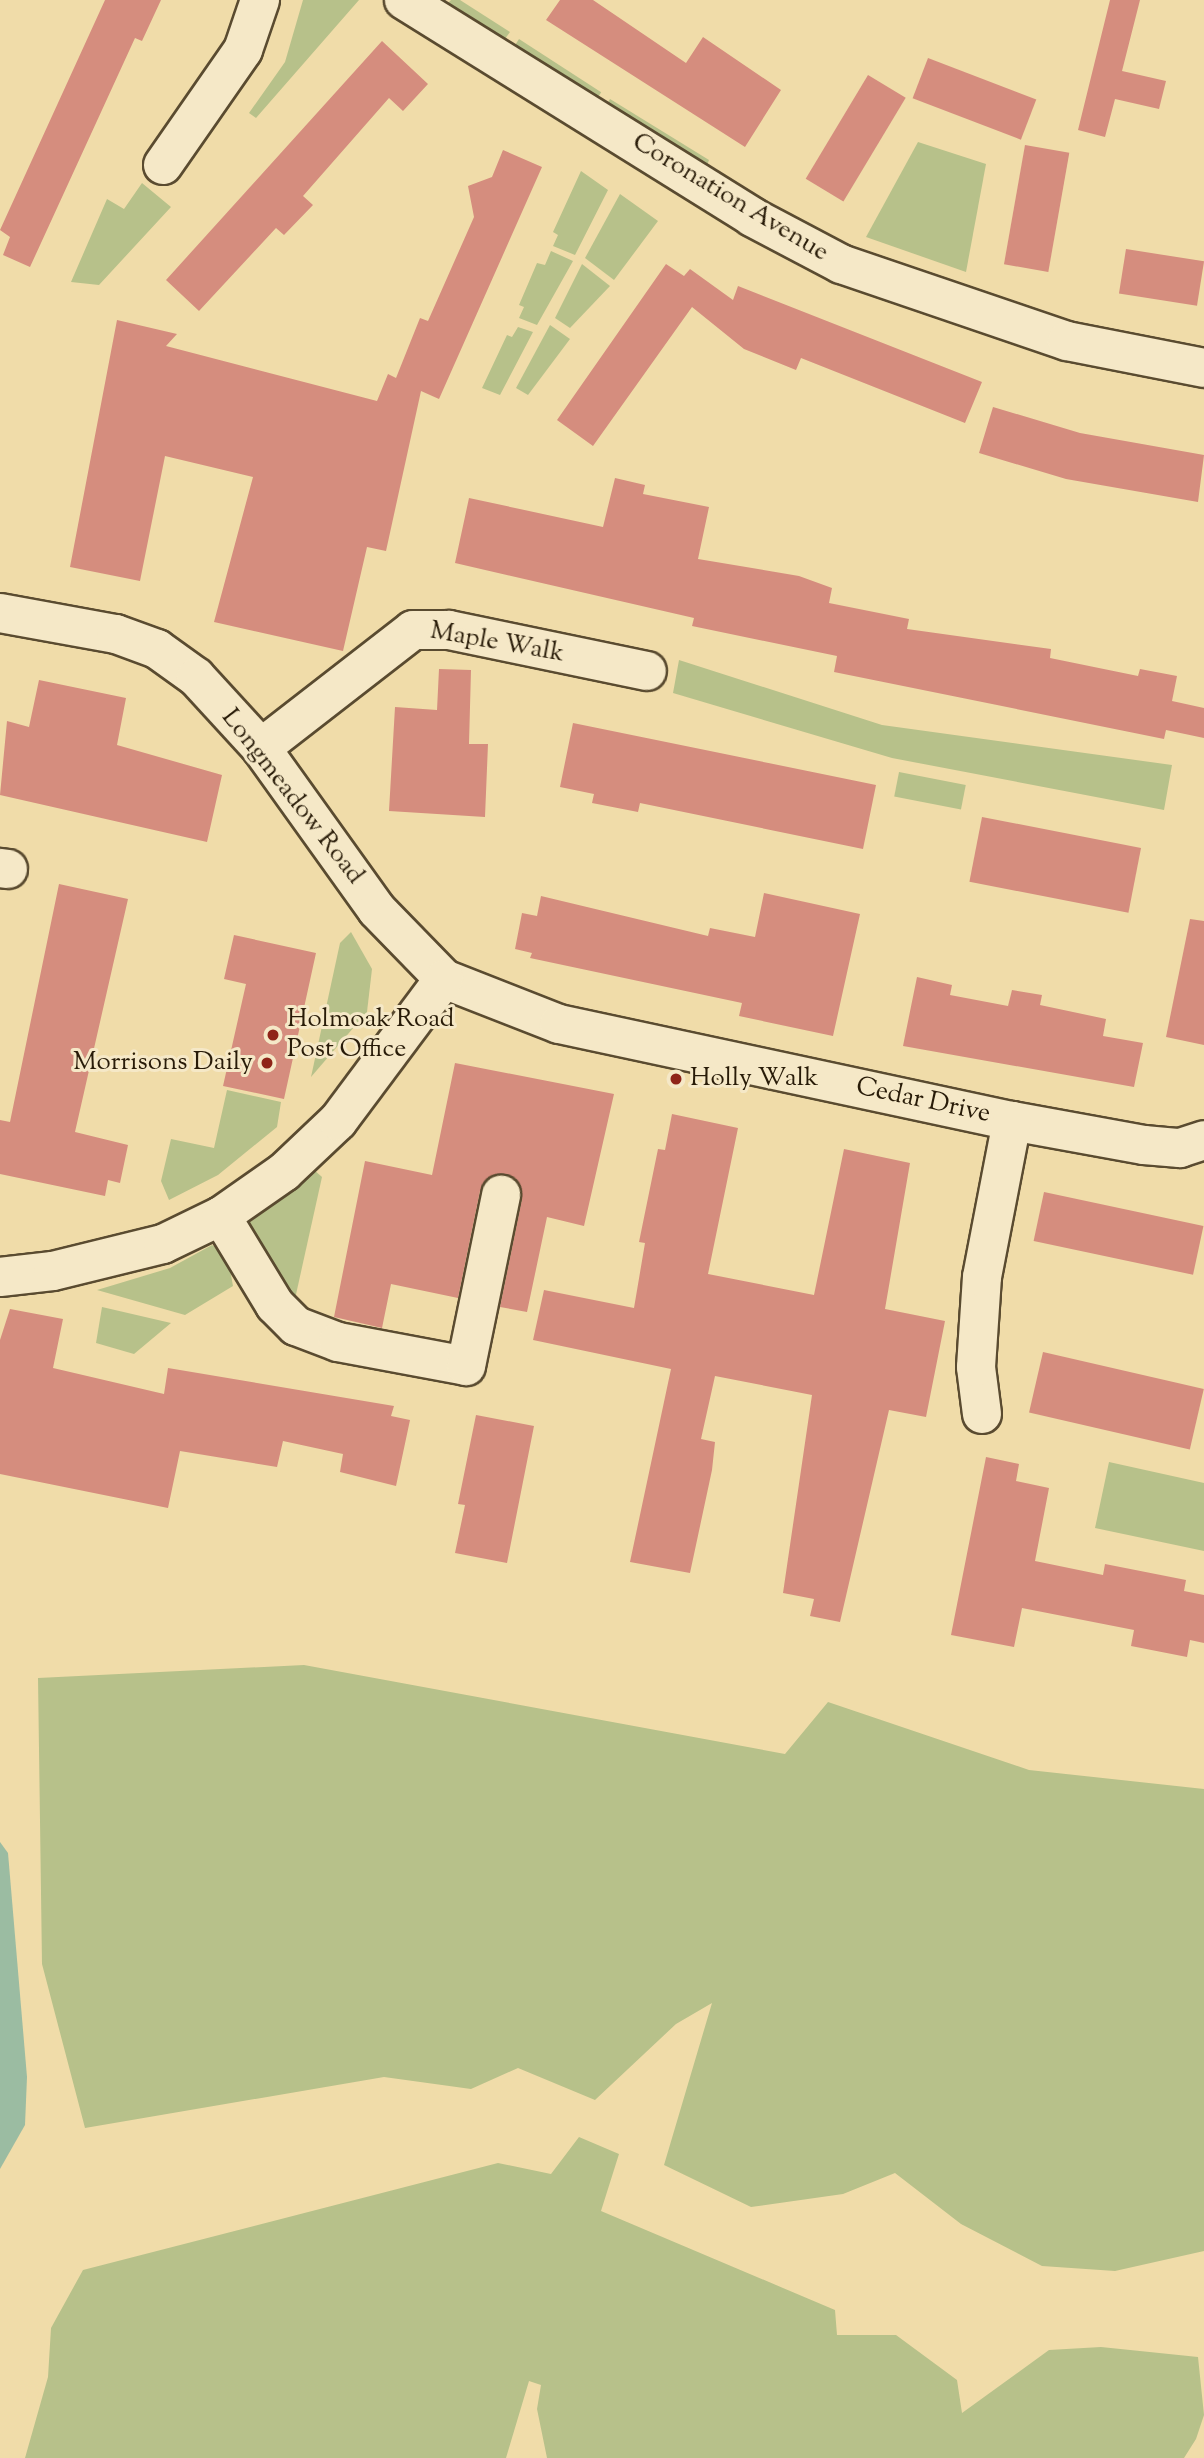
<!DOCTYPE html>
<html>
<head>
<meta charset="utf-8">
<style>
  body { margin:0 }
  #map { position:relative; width:1204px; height:2458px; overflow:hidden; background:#f0dca9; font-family:"Sorts Mill Goudy",serif }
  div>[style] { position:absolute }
  .green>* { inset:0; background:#b7c18a; transform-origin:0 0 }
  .water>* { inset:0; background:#9bbca2 }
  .building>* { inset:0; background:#d58d7e; transform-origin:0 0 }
  .roads { filter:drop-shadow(2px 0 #5a4b30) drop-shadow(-2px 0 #5a4b30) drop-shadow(0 2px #5a4b30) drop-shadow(0 -2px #5a4b30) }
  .street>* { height:38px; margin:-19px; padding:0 19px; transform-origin:19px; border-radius:19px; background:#f5e8c7 }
  .dots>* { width:19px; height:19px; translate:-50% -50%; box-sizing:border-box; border:4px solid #f5e8c7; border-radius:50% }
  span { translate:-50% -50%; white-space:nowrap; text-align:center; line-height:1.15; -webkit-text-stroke:6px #f5e8c7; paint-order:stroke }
  .street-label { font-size:26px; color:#281b08 }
  .poi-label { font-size:26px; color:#281b08 }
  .left { translate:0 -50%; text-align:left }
  .right { translate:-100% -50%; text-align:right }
</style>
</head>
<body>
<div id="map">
  <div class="green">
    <div style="clip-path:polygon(303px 0,359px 0,256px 118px,249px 113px,285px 62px)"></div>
    <div style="clip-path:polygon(451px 0,460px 0,510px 32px,502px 43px,446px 5px)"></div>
    <div style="left:519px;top:39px;width:98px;height:13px;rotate:33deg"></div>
    <div style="clip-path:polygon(610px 99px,709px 160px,704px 173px,604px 109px)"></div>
    <div style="clip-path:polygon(918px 142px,986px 164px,966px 272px,866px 237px)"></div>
    <div style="clip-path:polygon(581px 171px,608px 190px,575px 255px,553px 246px,558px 235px,553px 232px)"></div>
    <div style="clip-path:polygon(142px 183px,171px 207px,99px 285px,71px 282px,107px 199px,124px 209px)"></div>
    <div style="clip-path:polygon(620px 194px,658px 221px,614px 280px,585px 258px)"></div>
    <div style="clip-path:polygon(551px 251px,573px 261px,537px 325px,519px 318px,524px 307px,519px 305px,537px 263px,545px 265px)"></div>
    <div style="clip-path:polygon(582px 264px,610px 286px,570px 328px,555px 318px)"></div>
    <div style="clip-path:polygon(550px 325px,570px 339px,528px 395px,516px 388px)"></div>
    <div style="clip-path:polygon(518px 327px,533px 332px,500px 395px,482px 388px,507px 335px,512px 337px)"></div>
    <div style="clip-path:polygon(679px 660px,882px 725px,1172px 765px,1164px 810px,892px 758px,673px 693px)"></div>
    <div style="left:899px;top:772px;width:68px;height:25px;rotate:11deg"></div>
    <div style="clip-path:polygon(351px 932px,372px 969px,367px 1012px,311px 1077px,340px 943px)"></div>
    <div style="clip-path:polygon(227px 1090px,281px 1102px,277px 1127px,218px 1175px,169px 1200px,161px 1181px,171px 1139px,214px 1148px)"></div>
    <div style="clip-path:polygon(314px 1170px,322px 1177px,295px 1299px,279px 1288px,249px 1223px)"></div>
    <div style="clip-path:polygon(212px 1245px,227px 1253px,233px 1286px,185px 1315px,97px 1290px,170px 1268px)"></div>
    <div style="clip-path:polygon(102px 1307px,171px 1323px,134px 1354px,96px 1343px)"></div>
    <div style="clip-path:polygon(1109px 1462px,1204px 1483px,1204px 1551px,1095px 1528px)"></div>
    <div style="clip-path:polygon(304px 1665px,785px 1754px,828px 1702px,1029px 1770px,1204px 1789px,1204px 2251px,1115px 2271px,1042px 2266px,961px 2224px,895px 2173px,843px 2194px,751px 2207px,664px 2165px,712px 2003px,676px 2024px,595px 2100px,518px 2068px,471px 2089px,384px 2077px,85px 2128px,42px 1964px,38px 1678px)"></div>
    <div style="clip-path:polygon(579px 2137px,619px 2154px,601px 2211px,835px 2310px,837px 2335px,896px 2335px,957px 2380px,962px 2413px,1049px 2350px,1101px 2347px,1198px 2357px,1204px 2415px,1196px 2439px,1184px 2458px,547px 2458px,537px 2409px,541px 2385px,529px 2381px,506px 2458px,25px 2458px,48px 2377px,51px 2328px,83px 2270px,498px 2163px,551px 2174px)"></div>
  </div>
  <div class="water">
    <div style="clip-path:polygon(0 1842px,8px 1853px,27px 2077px,25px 2125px,0 2169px)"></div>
  </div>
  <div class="building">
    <div style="clip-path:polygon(105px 0,161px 0,142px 41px,135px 38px,30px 267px,3px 255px,10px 237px,0 230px)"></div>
    <div style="clip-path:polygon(560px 0,593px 0,686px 63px,703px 37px,781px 90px,745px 147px,546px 20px)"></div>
    <div style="clip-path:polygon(1110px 0,1140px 0,1122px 71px,1166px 81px,1159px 109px,1115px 99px,1105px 137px,1078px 130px)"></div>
    <div style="clip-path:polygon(382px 41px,428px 84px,403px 111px,389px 98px,303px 196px,313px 205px,284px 235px,276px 228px,199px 311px,166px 280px)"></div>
    <div style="left:928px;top:58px;width:116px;height:43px;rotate:21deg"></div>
    <div style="left:868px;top:75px;width:44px;height:121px;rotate:31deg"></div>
    <div style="left:1025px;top:145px;width:45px;height:121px;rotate:10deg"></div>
    <div style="clip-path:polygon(503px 150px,542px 167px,439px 399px,421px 391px,386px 551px,367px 547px,343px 651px,214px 622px,253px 477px,165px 456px,140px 581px,70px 567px,117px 320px,177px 334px,166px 346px,377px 401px,388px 374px,396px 378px,420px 318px,428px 321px,474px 217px,468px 186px,492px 177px)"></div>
    <div style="left:1126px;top:249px;width:79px;height:45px;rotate:9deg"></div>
    <div style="clip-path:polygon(666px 264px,684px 276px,690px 269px,733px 300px,738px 286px,982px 382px,965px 423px,801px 358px,796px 370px,744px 349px,692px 307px,593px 446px,557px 420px)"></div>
    <div style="clip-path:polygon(993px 407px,1080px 433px,1204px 455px,1198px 502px,1066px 479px,979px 453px)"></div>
    <div style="clip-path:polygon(615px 478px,645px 485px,643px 494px,709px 507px,698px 559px,799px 576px,832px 588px,829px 603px,909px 619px,907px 629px,1051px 649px,1050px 658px,1138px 676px,1140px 669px,1177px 676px,1172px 701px,1204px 708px,1204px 738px,1166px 730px,1164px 739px,834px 672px,837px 656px,692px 626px,694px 618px,455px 563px,469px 498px,603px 527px)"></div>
    <div style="clip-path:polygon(439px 669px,471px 670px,469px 744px,488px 744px,485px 817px,389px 811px,395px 707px,437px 710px)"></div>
    <div style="clip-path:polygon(39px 680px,126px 698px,117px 745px,222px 775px,207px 842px,0 795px,7px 721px,29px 727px)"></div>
    <div style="clip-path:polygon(573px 723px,876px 785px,863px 849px,640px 803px,638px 812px,592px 803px,594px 794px,560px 787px)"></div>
    <div style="left:982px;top:817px;width:162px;height:66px;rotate:11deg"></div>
    <div style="clip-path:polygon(59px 884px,128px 899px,75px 1132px,128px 1145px,120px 1183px,108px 1180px,105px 1196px,0 1174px,0 1120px,10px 1122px)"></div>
    <div style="clip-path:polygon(764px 893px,860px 914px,833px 1036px,739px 1016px,742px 1003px,530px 958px,532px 953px,515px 949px,522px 913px,537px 916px,541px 896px,708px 936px,710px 928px,755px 937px)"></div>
    <div style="clip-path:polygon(1190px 919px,1204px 921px,1204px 1045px,1166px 1037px)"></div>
    <div style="clip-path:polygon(234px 935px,316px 953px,284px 1099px,223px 1086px,246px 984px,224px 979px)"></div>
    <div style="clip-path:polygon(917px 977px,952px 985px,950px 995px,1008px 1006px,1012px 990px,1042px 995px,1040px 1005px,1106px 1019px,1103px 1036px,1143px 1043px,1134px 1087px,903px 1046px)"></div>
    <div style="clip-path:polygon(455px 1063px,614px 1094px,584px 1226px,547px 1217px,527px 1312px,500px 1307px,522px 1199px,515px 1178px,493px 1175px,480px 1191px,458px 1298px,391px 1284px,382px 1328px,334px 1317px,365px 1161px,432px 1175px)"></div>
    <div style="clip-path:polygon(672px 1114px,738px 1128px,708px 1274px,814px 1295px,844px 1149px,910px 1163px,885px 1309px,945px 1321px,926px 1417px,889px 1410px,840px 1622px,810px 1616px,814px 1599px,783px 1593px,812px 1395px,715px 1376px,701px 1439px,715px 1442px,712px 1470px,690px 1573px,630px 1562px,671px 1369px,533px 1340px,544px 1290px,634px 1308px,645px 1243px,639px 1242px,658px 1149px,665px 1150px)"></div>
    <div style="left:1044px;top:1192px;width:163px;height:50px;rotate:12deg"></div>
    <div style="clip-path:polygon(10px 1309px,63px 1319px,53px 1368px,164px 1394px,168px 1368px,394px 1406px,391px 1416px,410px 1420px,396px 1486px,340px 1472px,343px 1454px,283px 1441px,277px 1467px,180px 1451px,168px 1508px,0 1474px,0 1340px)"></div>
    <div style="left:1043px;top:1352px;width:165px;height:62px;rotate:13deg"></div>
    <div style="clip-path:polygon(476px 1415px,534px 1426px,507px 1563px,455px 1553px,465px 1505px,458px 1504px)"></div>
    <div style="clip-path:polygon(986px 1457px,1019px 1464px,1016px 1481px,1049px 1488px,1035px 1561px,1103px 1575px,1105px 1564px,1186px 1580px,1184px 1591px,1204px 1595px,1204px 1643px,1190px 1640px,1187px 1657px,1131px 1646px,1134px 1630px,1022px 1608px,1014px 1647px,951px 1635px)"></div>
  </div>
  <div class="roads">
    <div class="street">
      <div style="left:404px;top:0;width:410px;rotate:31.9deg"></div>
      <div style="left:752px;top:217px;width:101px;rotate:27.8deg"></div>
      <div style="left:841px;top:264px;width:239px;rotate:18.8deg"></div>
      <div style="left:1067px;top:341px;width:140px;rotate:11.1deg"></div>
      <div style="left:163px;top:165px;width:140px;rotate:-55.2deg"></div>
      <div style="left:243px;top:50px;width:53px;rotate:-71.2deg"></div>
      <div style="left:0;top:613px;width:118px;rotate:10.3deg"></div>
      <div style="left:116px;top:634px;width:44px;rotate:20.1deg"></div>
      <div style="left:157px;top:649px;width:48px;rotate:35.7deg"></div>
      <div style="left:196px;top:677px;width:96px;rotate:47.5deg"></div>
      <div style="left:261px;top:748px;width:199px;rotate:54.4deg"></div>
      <div style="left:377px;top:910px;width:96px;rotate:45.8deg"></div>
      <div style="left:444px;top:979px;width:123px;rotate:21.4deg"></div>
      <div style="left:559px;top:1024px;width:463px;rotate:12.1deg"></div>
      <div style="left:1012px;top:1121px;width:134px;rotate:10.3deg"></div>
      <div style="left:1144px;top:1145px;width:36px;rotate:5deg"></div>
      <div style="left:1180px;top:1148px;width:25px;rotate:-18deg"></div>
      <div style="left:261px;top:748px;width:192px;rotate:-37.8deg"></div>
      <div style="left:413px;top:630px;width:36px"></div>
      <div style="left:449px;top:630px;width:202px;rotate:11.7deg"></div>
      <div style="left:0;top:868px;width:8px;rotate:7deg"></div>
      <div style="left:221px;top:1216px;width:104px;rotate:58.8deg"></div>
      <div style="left:275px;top:1305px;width:30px;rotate:45deg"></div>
      <div style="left:296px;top:1326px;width:45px;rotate:20.9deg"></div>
      <div style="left:338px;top:1342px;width:130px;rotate:10.6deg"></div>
      <div style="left:466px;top:1366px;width:175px;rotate:-78.4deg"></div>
      <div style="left:0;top:1277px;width:53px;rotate:-6.5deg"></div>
      <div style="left:53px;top:1271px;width:113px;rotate:-13.8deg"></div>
      <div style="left:163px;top:1244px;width:64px;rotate:-25.8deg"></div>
      <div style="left:221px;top:1216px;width:77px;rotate:-34.9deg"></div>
      <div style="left:284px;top:1172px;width:74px;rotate:-43.4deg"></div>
      <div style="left:338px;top:1121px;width:177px;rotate:-53.3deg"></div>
      <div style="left:982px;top:1414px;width:47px;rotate:-97.3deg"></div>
      <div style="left:976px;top:1367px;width:90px;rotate:-86.2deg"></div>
      <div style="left:982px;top:1277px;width:159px;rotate:-79.1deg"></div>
    </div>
  </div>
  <div class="dots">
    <div style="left:273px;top:1035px;background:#8f2418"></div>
    <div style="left:267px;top:1063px;background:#8f2418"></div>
    <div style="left:676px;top:1079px;background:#8f2418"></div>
  </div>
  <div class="street-label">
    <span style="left:730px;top:198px;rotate:31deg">Coronation Avenue</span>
    <span style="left:497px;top:643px;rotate:10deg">Maple Walk</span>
    <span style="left:292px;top:797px;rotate:52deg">Longmeadow Road</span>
    <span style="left:923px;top:1101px;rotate:12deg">Cedar Drive</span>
  </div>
  <div class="poi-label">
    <span class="left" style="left:287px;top:1035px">Holmoak Road<br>Post Office</span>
    <span class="right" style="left:253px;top:1063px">Morrisons Daily</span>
    <span class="left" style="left:690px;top:1079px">Holly Walk</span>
  </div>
</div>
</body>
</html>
